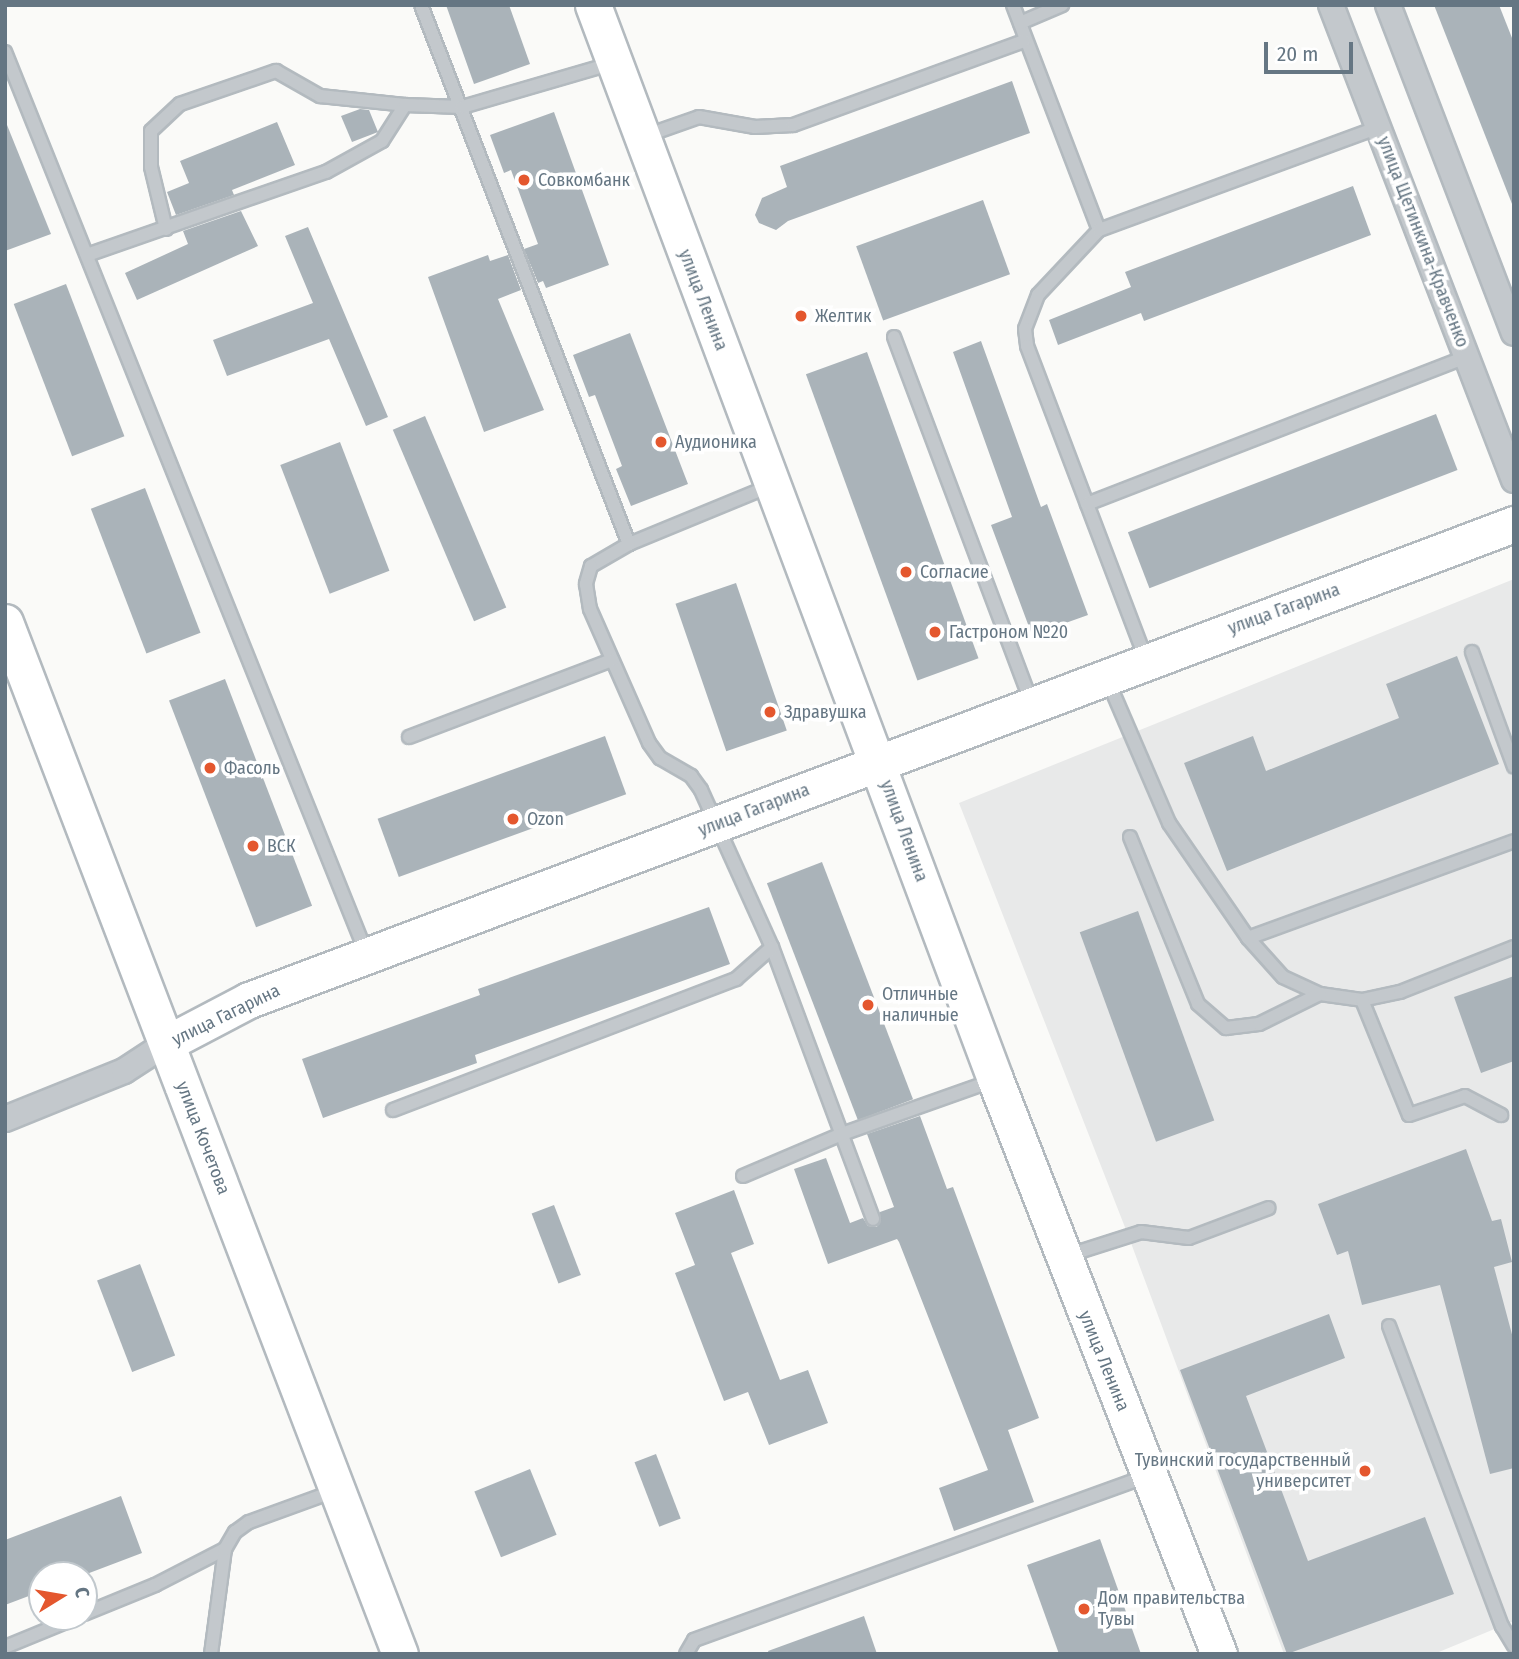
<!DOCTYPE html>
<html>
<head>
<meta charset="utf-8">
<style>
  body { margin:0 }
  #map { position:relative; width:1519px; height:1659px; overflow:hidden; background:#fafaf8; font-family:"Fira Sans Condensed",sans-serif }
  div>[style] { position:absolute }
  .built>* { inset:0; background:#e8e9e9 }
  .building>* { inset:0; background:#aab3b9; transform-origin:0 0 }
  .roads { filter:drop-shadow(2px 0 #b3babf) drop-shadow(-2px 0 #b3babf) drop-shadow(0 2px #b3babf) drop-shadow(0 -2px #b3babf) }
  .lane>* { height:12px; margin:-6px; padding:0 6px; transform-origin:6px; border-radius:6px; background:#c3c8cc }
  .street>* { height:24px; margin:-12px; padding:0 12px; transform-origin:12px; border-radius:12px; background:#c3c8cc }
  .secondary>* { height:35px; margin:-17.5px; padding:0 17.5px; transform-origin:17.5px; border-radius:17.5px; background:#fff }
  .dots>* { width:19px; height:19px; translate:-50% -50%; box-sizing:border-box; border:4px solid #fff; border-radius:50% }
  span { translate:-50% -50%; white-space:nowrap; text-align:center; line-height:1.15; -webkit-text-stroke:7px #fff; paint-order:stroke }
  .poi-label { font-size:18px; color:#657683 }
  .left { translate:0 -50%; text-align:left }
  .right { translate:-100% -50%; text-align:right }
  .street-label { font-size:18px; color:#657683 }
  .frame { position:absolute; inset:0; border:7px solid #657683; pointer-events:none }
  .north { position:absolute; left:28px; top:1561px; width:70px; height:70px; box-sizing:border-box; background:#fff; border:2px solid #c1c8cd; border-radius:50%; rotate:79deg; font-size:19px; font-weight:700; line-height:28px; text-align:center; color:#657683 }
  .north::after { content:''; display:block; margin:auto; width:24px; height:32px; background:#e4572e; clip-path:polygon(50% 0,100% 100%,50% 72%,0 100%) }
  .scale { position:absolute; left:1264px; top:42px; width:89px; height:32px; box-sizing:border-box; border:4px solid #657683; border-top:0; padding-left:9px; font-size:21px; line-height:24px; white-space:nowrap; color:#657683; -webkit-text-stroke:5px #fff; paint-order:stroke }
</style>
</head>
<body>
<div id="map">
  <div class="built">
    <div style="clip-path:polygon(1514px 579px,1514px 1621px,1434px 1654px,1284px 1654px,1128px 1235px,959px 803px)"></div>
  </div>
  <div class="building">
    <div style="clip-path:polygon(446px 5px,509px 5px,530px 64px,474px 84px)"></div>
    <div style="clip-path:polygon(1434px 5px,1499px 5px,1514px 43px,1514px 209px)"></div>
    <div style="clip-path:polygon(1012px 81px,1030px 133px,788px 221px,776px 230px,759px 223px,755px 215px,762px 198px,787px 187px,780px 166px)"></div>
    <div style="clip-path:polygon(360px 109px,369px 110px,378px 132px,352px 142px,341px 116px)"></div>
    <div style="clip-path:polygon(554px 112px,609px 265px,546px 288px,543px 281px,538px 283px,524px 249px,538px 244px,511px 170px,504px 173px,490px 135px)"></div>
    <div style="clip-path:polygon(5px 120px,51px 234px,5px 251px)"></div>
    <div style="clip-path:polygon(277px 122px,295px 165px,232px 190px,234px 195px,176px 215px,167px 192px,189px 183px,180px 161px)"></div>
    <div style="clip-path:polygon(1353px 186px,1371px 235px,1144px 321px,1141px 313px,1058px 345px,1049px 320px,1131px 287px,1125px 272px)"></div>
    <div style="left:983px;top:200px;width:79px;height:135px;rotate:70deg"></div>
    <div style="clip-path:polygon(241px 211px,258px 246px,137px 300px,125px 273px,188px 244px,183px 231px)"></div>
    <div style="clip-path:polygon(308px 227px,388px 417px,366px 426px,329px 339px,227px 376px,213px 340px,313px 303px,285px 236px)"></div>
    <div style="clip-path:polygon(488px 255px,490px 261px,508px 255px,521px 290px,498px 299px,544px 410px,484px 432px,428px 277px)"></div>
    <div style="left:66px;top:284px;width:163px;height:56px;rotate:69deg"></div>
    <div style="clip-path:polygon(630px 333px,688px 484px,631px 506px,616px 469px,622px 466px,595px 395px,589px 397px,573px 355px)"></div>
    <div style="clip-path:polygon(981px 341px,1041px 507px,1047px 504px,1088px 615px,1032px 635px,991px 525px,1012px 517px,953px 352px)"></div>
    <div style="left:867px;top:352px;width:326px;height:65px;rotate:70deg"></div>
    <div style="left:1436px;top:414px;width:60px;height:330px;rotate:69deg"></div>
    <div style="left:425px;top:416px;width:208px;height:35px;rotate:67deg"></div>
    <div style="left:340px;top:442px;width:138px;height:64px;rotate:69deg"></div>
    <div style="left:145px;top:488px;width:155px;height:58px;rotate:69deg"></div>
    <div style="left:736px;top:583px;width:156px;height:64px;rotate:71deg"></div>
    <div style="clip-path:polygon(1457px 656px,1499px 764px,1227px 871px,1184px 763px,1253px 736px,1266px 771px,1399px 718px,1386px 684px)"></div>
    <div style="left:225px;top:679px;width:243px;height:60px;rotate:69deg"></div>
    <div style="left:605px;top:736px;width:62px;height:242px;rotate:70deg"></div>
    <div style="left:822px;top:862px;width:254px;height:59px;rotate:69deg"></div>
    <div style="clip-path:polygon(709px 907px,730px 964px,475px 1055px,477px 1063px,323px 1118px,302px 1059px,480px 995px,478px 989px)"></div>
    <div style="left:1138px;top:911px;width:223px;height:62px;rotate:70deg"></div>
    <div style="clip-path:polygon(1514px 976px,1514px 1061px,1481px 1073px,1454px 997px)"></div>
    <div style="clip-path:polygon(920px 1116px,947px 1189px,953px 1187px,1039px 1418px,1008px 1430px,1034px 1502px,954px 1531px,939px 1488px,988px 1470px,899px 1242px,897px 1239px,828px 1264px,794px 1169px,826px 1158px,850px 1223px,863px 1218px,868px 1226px,877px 1227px,880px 1212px,894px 1207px,867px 1134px)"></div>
    <div style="clip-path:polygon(1466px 1149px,1492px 1221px,1501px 1219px,1512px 1262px,1494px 1267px,1514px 1342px,1514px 1468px,1490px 1474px,1440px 1285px,1362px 1305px,1348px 1251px,1337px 1255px,1318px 1204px)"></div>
    <div style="clip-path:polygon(734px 1190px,754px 1244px,731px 1253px,780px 1380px,808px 1370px,828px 1423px,769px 1445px,748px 1392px,724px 1401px,675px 1273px,695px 1265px,675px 1213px)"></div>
    <div style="left:554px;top:1205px;width:75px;height:24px;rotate:69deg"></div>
    <div style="left:140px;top:1264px;width:98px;height:46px;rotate:69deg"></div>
    <div style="clip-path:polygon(1329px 1314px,1345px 1358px,1246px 1396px,1308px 1561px,1425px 1517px,1454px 1594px,1287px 1654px,1180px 1370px)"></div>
    <div style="left:656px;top:1454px;width:69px;height:23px;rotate:69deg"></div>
    <div style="left:530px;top:1469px;width:71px;height:60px;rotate:68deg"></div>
    <div style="clip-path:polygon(121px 1496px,142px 1553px,84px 1575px,42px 1575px,42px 1591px,5px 1605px,5px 1540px)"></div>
    <div style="clip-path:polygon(1100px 1539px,1141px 1654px,1059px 1654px,1027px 1565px)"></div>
    <div style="clip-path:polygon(864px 1616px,877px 1654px,769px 1654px,768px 1651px)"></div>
  </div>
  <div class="roads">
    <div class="lane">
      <div style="left:421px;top:5px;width:578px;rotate:68.9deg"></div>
      <div style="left:629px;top:544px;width:155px;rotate:-22.4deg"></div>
      <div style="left:1013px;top:5px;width:241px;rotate:69.1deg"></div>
      <div style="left:1099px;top:230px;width:89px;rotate:133.2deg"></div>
      <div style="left:1038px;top:295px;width:36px;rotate:111deg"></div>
      <div style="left:1025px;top:329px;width:17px;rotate:83deg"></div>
      <div style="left:1027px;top:346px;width:336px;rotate:69.2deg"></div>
      <div style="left:1020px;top:23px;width:46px;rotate:-23.2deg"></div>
      <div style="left:5px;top:52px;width:973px;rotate:68.15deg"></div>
      <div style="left:645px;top:136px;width:57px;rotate:-19.4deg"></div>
      <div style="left:699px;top:117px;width:57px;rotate:10.1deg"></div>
      <div style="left:755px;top:127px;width:38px;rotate:-3deg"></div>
      <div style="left:793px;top:125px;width:246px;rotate:-20deg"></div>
      <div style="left:166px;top:229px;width:64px;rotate:-103.6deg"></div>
      <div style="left:151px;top:167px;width:36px;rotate:-90deg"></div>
      <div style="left:151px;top:131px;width:40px;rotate:-43deg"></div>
      <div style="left:180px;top:104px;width:102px;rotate:-19deg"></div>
      <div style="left:276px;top:71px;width:51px;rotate:29.6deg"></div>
      <div style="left:320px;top:96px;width:85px;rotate:6deg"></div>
      <div style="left:1099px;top:230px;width:298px;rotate:-20.2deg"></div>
      <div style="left:87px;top:255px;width:253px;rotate:-19.2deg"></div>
      <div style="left:326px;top:172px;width:64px;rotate:-29deg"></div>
      <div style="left:382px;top:141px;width:43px;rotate:-57.4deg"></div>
      <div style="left:405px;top:105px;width:57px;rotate:2deg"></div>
      <div style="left:462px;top:107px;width:157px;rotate:-16.2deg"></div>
      <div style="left:894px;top:337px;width:392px;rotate:69.4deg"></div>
      <div style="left:1087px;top:504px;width:407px;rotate:-21.2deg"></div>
      <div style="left:629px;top:544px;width:44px;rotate:149.9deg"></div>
      <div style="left:591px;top:566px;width:19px;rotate:106deg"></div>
      <div style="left:586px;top:584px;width:25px;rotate:81deg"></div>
      <div style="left:590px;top:609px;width:146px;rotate:66.2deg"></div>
      <div style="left:649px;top:743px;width:19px;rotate:54deg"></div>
      <div style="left:660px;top:758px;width:36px;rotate:30deg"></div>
      <div style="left:691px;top:776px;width:17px;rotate:54deg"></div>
      <div style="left:701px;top:790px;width:172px;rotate:65.7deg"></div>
      <div style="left:772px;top:947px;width:290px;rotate:69.6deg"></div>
      <div style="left:1472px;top:652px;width:122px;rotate:69.9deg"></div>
      <div style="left:1107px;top:679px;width:157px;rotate:66.7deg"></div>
      <div style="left:1169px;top:823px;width:140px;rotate:55.5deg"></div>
      <div style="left:1248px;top:938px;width:52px;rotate:48.1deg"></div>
      <div style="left:1283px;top:977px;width:41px;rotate:24.7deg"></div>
      <div style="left:1320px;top:994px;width:42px;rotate:8.1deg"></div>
      <div style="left:1362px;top:1000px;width:39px;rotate:-12deg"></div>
      <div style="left:1400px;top:992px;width:123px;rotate:-21.5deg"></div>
      <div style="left:409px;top:737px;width:217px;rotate:-20.8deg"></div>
      <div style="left:1130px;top:837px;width:180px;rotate:67.8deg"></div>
      <div style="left:1198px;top:1004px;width:37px;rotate:41deg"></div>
      <div style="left:1226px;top:1028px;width:33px;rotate:-7deg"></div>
      <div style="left:1259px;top:1024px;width:68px;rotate:-26.2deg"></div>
      <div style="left:1248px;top:938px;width:283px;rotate:-20deg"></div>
      <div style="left:1362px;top:1000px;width:124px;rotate:67.8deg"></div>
      <div style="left:1409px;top:1115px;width:59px;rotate:-18.7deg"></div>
      <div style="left:1465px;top:1096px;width:41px;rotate:27.8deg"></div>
      <div style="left:393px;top:1110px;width:367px;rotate:-20.9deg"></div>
      <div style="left:736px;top:979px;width:48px;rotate:-41.6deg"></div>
      <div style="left:743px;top:1176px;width:108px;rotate:-23deg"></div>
      <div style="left:842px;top:1134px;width:159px;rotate:-19.5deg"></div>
      <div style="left:1066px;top:1256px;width:79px;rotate:-17.7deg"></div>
      <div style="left:1141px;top:1232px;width:48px;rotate:7.1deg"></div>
      <div style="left:1189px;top:1238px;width:85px;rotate:-20.6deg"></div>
      <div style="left:1389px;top:1326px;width:321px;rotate:69.4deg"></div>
      <div style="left:1502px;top:1626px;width:23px;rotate:59deg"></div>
      <div style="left:84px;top:1614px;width:77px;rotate:-22.2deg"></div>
      <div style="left:155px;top:1585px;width:79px;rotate:-27.2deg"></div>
      <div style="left:5px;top:1647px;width:79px;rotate:-22.3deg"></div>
      <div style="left:211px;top:1654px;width:106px;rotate:-82.4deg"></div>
      <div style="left:225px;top:1549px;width:20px;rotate:-60deg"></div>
      <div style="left:235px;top:1532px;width:17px;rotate:-36deg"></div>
      <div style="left:249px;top:1522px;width:94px;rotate:-20deg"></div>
      <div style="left:686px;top:1654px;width:16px;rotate:-60deg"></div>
      <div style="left:694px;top:1640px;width:484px;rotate:-19.9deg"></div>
    </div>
    <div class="street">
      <div style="left:1331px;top:5px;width:509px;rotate:68.93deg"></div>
      <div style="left:1388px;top:5px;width:351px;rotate:69deg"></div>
      <div style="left:5px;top:1119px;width:128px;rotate:-22deg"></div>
      <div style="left:124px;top:1071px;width:51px;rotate:-33.1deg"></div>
    </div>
    <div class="secondary">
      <div style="left:593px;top:5px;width:1147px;rotate:69.48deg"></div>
      <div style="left:995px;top:1079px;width:617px;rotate:68.72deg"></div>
      <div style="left:5px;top:622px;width:1105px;rotate:69.06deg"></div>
      <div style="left:167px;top:1043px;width:93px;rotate:-27.7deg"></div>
      <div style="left:249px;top:1000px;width:1352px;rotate:-20.62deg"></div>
    </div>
  </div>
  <div class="dots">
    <div style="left:524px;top:180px;background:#e4572e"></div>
    <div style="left:801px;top:316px;background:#e4572e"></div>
    <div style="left:661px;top:442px;background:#e4572e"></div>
    <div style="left:906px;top:572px;background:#e4572e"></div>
    <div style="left:935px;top:632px;background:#e4572e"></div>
    <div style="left:770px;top:712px;background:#e4572e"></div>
    <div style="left:210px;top:768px;background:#e4572e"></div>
    <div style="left:513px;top:819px;background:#e4572e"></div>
    <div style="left:253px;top:846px;background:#e4572e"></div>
    <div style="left:868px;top:1005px;background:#e4572e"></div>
    <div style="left:1365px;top:1471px;background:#e4572e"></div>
    <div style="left:1084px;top:1609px;background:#e4572e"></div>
  </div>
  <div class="poi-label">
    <span class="left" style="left:538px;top:180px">Совкомбанк</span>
    <span class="left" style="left:815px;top:316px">Желтик</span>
    <span class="left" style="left:675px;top:442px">Аудионика</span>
    <span class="left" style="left:920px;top:572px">Согласие</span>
    <span class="left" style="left:949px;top:632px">Гастроном №20</span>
    <span class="left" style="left:784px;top:712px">Здравушка</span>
    <span class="left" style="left:224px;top:768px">Фасоль</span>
    <span class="left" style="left:527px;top:819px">Ozon</span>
    <span class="left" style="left:267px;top:846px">ВСК</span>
    <span class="left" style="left:882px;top:1005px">Отличные<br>наличные</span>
    <span class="right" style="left:1351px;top:1471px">Тувинский государственный<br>университет</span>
    <span class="left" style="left:1098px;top:1609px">Дом правительства<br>Тувы</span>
  </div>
  <div class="street-label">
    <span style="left:1423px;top:242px;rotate:69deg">улица Щетинкина-Кравченко</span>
    <span style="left:703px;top:300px;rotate:69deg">улица Ленина</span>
    <span style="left:1284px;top:609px;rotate:-20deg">улица Гагарина</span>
    <span style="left:754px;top:810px;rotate:-21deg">улица Гагарина</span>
    <span style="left:904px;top:831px;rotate:70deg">улица Ленина</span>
    <span style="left:226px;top:1015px;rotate:-26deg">улица Гагарина</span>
    <span style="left:203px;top:1138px;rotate:69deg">улица Кочетова</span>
    <span style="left:1104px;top:1361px;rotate:68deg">улица Ленина</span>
  </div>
  <div class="frame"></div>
  <div class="north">С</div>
  <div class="scale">20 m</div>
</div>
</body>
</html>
